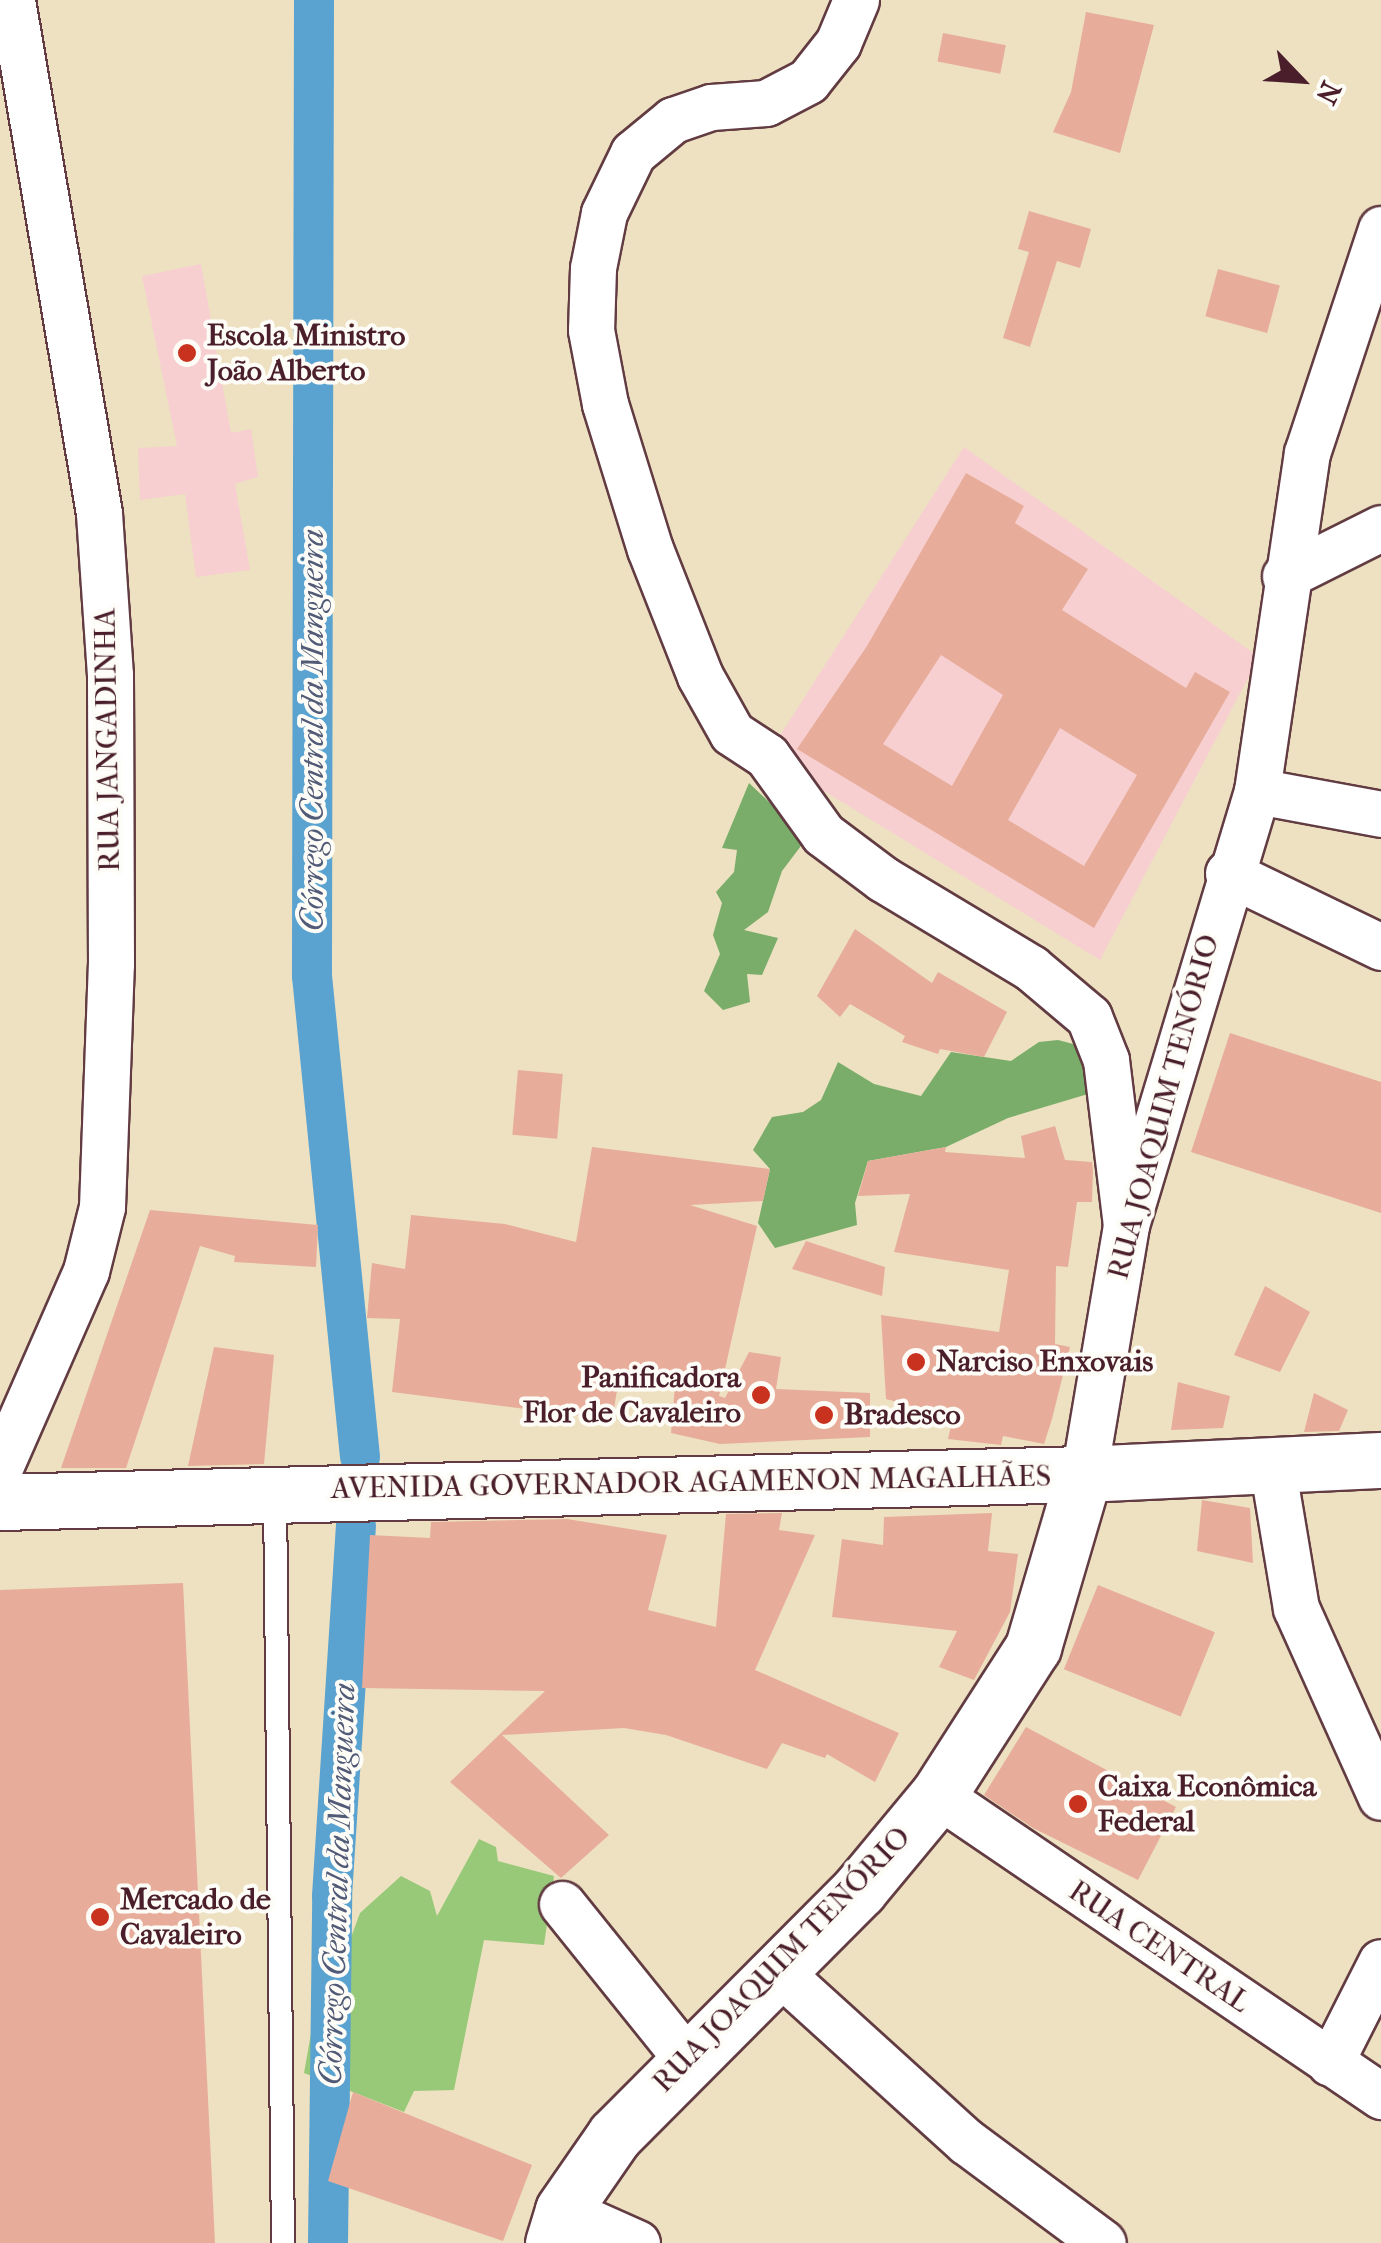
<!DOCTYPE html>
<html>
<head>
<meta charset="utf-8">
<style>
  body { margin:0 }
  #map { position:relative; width:1381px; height:2243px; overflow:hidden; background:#ede1c1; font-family:"IM FELL French Canon",serif }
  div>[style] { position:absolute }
  .built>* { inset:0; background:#f7cfd1 }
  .green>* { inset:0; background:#98c979 }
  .forest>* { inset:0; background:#7aad69 }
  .canal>* { height:40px; margin:-20px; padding:0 20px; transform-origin:20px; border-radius:20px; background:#5aa3d1 }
  .building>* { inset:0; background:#e7ad9a; transform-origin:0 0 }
  .roads { filter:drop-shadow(2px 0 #623c42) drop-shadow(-2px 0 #623c42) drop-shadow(0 2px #623c42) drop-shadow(0 -2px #623c42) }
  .service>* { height:22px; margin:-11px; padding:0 11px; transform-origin:11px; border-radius:11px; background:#fff }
  .minor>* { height:45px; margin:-22.5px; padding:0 22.5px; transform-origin:22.5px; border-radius:22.5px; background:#fff }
  .tertiary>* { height:55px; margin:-27.5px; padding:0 27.5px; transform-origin:27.5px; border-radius:27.5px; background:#fff }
  .secondary>* { height:55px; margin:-27.5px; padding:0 27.5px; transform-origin:27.5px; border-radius:27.5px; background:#fff }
  .dots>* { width:28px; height:28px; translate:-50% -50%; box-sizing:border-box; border:5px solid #fdfcf7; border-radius:50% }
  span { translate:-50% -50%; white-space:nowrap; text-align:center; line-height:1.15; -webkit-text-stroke:8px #fdfcf7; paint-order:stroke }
  .poi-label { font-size:30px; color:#4a1f2b; font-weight:700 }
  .left { translate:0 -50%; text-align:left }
  .right { translate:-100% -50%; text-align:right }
  .street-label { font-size:30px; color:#4a1f2b }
  .water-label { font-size:32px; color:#515a76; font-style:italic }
  .north { position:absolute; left:1251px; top:30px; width:100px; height:100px; -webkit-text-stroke:8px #fdfcf7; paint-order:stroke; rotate:115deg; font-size:28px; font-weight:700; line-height:40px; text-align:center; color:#4a1f2b }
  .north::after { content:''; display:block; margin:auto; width:35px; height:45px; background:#4a1f2b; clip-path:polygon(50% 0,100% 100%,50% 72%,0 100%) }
</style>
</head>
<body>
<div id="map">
  <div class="built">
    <div style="clip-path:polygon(201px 264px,231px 433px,251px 429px,258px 477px,235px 484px,250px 570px,196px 577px,185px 494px,140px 500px,138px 448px,177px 446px,142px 276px)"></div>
    <div style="clip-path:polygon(964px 447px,1259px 657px,1100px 960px,767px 756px)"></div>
  </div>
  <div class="green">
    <div style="clip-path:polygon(479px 1839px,496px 1847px,498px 1861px,554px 1876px,544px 1945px,484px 1940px,454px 2090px,414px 2091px,404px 2112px,304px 2073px,318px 1994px,346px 1951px,360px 1913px,401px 1876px,430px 1891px,437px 1916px)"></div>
  </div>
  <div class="forest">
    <div style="clip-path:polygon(749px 783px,807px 838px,782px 871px,768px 912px,744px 930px,778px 938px,762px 975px,747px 974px,750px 1002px,723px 1010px,704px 991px,720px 954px,713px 935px,722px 903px,716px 892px,734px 872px,737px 850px,722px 848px)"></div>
    <div style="clip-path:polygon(1058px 1040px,1077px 1045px,1098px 1091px,1008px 1118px,946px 1147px,868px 1161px,855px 1203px,857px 1225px,775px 1248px,758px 1223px,770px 1169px,753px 1150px,772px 1117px,803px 1112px,821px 1100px,838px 1062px,874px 1084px,921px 1096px,951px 1052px,1011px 1061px,1039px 1042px)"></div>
  </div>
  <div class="canal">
    <div style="left:314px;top:0;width:976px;rotate:90.12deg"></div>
    <div style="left:312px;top:976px;width:483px;rotate:84.3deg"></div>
    <div style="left:328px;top:2243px;width:347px;rotate:-89.3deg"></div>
    <div style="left:332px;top:1896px;width:371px;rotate:-86.3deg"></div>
  </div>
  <div class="building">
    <div style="clip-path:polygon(1086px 12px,1154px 25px,1120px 153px,1053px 132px,1071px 92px)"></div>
    <div style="left:943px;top:33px;width:64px;height:29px;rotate:11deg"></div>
    <div style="clip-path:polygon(1029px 211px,1091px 229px,1080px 268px,1057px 261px,1030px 347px,1003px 338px,1029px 252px,1018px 249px)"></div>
    <div style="left:1218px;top:269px;width:64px;height:49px;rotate:15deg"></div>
    <div style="clip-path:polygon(evenodd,966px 473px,1024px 506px,1015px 523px,1088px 569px,1062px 610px,1186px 688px,1195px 672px,1230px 692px,1094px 928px,797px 749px,867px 646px,966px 473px,941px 655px,1003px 695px,952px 786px,883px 744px,941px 655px,966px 473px,1060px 728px,1137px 775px,1084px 866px,1008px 820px,1060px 728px)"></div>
    <div style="clip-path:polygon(855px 929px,932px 983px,938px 972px,1007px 1012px,984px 1057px,940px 1049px,938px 1054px,902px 1042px,905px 1036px,850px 1004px,840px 1017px,817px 996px)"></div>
    <div style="clip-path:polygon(1230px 1033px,1381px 1082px,1381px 1213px,1191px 1152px)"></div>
    <div style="left:518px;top:1070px;width:45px;height:65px;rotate:5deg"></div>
    <div style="clip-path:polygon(1055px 1126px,1065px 1160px,1092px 1162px,1093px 1171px,1092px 1202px,1077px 1202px,1068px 1267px,1056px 1266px,1055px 1344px,1070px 1347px,1052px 1419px,1044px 1444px,1003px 1436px,1001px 1445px,948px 1439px,953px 1417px,886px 1399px,881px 1315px,999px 1332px,1009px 1270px,894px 1252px,910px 1194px,858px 1196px,868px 1161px,946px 1147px,945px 1152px,1025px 1158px,1021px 1136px)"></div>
    <div style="clip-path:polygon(592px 1147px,770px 1169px,763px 1201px,690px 1205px,757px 1226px,719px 1396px,725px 1398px,749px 1352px,781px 1357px,776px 1389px,870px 1393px,870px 1437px,720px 1444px,671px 1433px,675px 1385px,619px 1379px,612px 1420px,392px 1392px,400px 1319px,367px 1318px,372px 1263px,405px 1269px,411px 1215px,505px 1224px,576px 1242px)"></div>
    <div style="clip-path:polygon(150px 1210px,318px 1225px,316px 1267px,234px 1262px,235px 1256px,200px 1246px,126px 1468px,61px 1468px)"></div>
    <div style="clip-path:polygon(806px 1241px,885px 1267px,882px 1296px,792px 1269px)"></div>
    <div style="clip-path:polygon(1265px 1286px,1310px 1312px,1280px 1372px,1234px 1355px)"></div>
    <div style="clip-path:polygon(214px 1347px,274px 1355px,264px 1464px,188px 1466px)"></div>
    <div style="clip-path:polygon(1178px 1382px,1230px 1396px,1223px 1428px,1171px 1430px)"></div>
    <div style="clip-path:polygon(1314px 1393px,1348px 1410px,1339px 1431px,1304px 1432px)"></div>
    <div style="clip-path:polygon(1202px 1500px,1250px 1508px,1253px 1563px,1197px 1551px)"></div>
    <div style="clip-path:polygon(782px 1513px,779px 1530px,815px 1535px,755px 1670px,899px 1733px,875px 1782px,827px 1754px,825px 1758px,782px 1743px,767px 1769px,666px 1735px,624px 1728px,502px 1735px,609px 1835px,561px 1878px,450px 1782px,545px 1691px,362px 1688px,370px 1535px,430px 1538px,431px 1522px,567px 1519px,667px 1535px,648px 1610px,716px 1627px,726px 1514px)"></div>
    <div style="clip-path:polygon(992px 1513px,988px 1551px,1018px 1554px,1010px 1612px,974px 1680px,939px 1667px,957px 1631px,832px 1617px,842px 1539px,883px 1545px,884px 1517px)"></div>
    <div style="clip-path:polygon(183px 1583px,215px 2243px,0 2243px,0 1590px)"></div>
    <div style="left:1098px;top:1585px;width:126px;height:91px;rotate:22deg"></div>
    <div style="clip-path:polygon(1026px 1727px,1176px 1807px,1138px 1880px,1033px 1828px,984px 1795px)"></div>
    <div style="clip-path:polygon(353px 2092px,532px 2165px,503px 2241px,328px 2181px)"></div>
  </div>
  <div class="roads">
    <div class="service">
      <div style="left:275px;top:1494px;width:749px;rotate:89.39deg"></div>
    </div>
    <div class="minor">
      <div style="left:856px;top:0;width:47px;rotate:112.7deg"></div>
      <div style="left:838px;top:43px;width:48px;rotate:128.3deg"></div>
      <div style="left:808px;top:81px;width:47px;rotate:152.4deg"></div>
      <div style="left:766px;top:103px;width:55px;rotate:175.8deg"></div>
      <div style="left:711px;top:107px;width:40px;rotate:161.1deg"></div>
      <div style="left:673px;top:120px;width:52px;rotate:140.5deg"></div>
      <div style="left:633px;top:153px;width:67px;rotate:115.8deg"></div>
      <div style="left:604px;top:213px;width:56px;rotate:101.3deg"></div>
      <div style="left:593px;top:268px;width:62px;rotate:91.8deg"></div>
      <div style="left:591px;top:330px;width:75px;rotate:79.3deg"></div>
      <div style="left:605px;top:404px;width:152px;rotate:72.8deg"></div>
      <div style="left:650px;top:549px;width:136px;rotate:68.5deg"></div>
      <div style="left:700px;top:676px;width:65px;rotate:60.7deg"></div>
      <div style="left:732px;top:733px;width:42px;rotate:33.3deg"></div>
      <div style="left:767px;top:756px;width:96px;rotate:54.3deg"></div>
      <div style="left:823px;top:834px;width:75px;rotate:36.9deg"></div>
      <div style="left:883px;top:879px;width:173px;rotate:31deg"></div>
      <div style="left:1031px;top:968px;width:76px;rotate:40.2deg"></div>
      <div style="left:1089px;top:1017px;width:46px;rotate:68.4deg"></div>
      <div style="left:1106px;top:1060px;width:166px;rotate:83.1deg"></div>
      <div style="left:1285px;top:576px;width:107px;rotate:-26.6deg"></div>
      <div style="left:1257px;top:791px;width:126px;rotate:10.5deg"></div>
      <div style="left:1228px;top:873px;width:170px;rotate:25.8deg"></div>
      <div style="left:1272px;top:1465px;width:145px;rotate:80.5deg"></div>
      <div style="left:1296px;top:1608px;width:207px;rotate:65.8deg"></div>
      <div style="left:0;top:1467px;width:214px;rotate:-66.3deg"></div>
      <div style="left:86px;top:1271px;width:66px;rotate:-76deg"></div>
      <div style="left:102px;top:1207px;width:243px;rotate:-87.9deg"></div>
      <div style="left:111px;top:964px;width:289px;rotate:-90.2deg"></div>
      <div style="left:110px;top:675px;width:162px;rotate:-93.9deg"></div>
      <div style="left:99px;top:513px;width:520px;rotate:-99.63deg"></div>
      <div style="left:1084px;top:1474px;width:253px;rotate:-80.4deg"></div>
      <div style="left:1126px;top:1225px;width:453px;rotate:-73.2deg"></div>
      <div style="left:1257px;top:791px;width:342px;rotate:-81.6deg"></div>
      <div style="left:1307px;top:453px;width:236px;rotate:-71.7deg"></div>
      <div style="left:938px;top:1795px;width:536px;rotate:34.19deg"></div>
      <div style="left:562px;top:1904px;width:198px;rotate:51.2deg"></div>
      <div style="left:777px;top:1970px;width:256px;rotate:42.2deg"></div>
      <div style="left:967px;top:2142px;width:169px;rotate:36.6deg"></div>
      <div style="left:1330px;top:2063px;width:113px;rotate:-63.2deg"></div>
      <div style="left:563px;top:2210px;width:81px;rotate:24deg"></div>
    </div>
    <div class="tertiary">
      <div style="left:553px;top:2243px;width:34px;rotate:-73deg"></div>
      <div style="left:563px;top:2210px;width:91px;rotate:-55.3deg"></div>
      <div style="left:615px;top:2135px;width:346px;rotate:-45.1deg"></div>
      <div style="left:859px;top:1890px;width:124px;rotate:-50.3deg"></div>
      <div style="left:938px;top:1795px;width:176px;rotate:-57.3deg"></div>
      <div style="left:1033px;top:1647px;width:180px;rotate:-73.6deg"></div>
    </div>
    <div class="secondary">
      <div style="left:0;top:1502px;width:1084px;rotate:-1.48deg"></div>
      <div style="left:1084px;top:1474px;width:297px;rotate:-2.7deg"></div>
    </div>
  </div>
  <div class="dots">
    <div style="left:187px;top:353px;background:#c8321e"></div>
    <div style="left:916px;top:1362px;background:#c8321e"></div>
    <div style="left:761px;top:1395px;background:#c8321e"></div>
    <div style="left:824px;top:1415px;background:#c8321e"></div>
    <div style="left:1078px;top:1804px;background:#c8321e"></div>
    <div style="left:100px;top:1917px;background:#c8321e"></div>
  </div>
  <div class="poi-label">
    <span class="left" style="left:207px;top:353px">Escola Ministro<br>João Alberto</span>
    <span class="left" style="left:936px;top:1362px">Narciso Enxovais</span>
    <span class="right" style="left:741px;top:1395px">Panificadora<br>Flor de Cavaleiro</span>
    <span class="left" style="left:844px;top:1415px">Bradesco</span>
    <span class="left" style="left:1098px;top:1804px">Caixa Econômica<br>Federal</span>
    <span class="left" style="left:120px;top:1917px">Mercado de<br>Cavaleiro</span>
  </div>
  <div class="street-label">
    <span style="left:108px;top:740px;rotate:-91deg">RUA JANGADINHA</span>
    <span style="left:1164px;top:1107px;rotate:-75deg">RUA JOAQUIM TENÓRIO</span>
    <span style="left:691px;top:1483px;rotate:-1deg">AVENIDA GOVERNADOR AGAMENON MAGALHÃES</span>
    <span style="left:1159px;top:1947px;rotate:34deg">RUA CENTRAL</span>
    <span style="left:782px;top:1960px;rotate:-46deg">RUA JOAQUIM TENÓRIO</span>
  </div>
  <div class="water-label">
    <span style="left:313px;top:730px;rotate:-90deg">Córrego Central da Mangueira</span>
    <span style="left:338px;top:1884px;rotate:-88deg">Córrego Central da Mangueira</span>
  </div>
  <div class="north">N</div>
</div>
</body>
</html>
